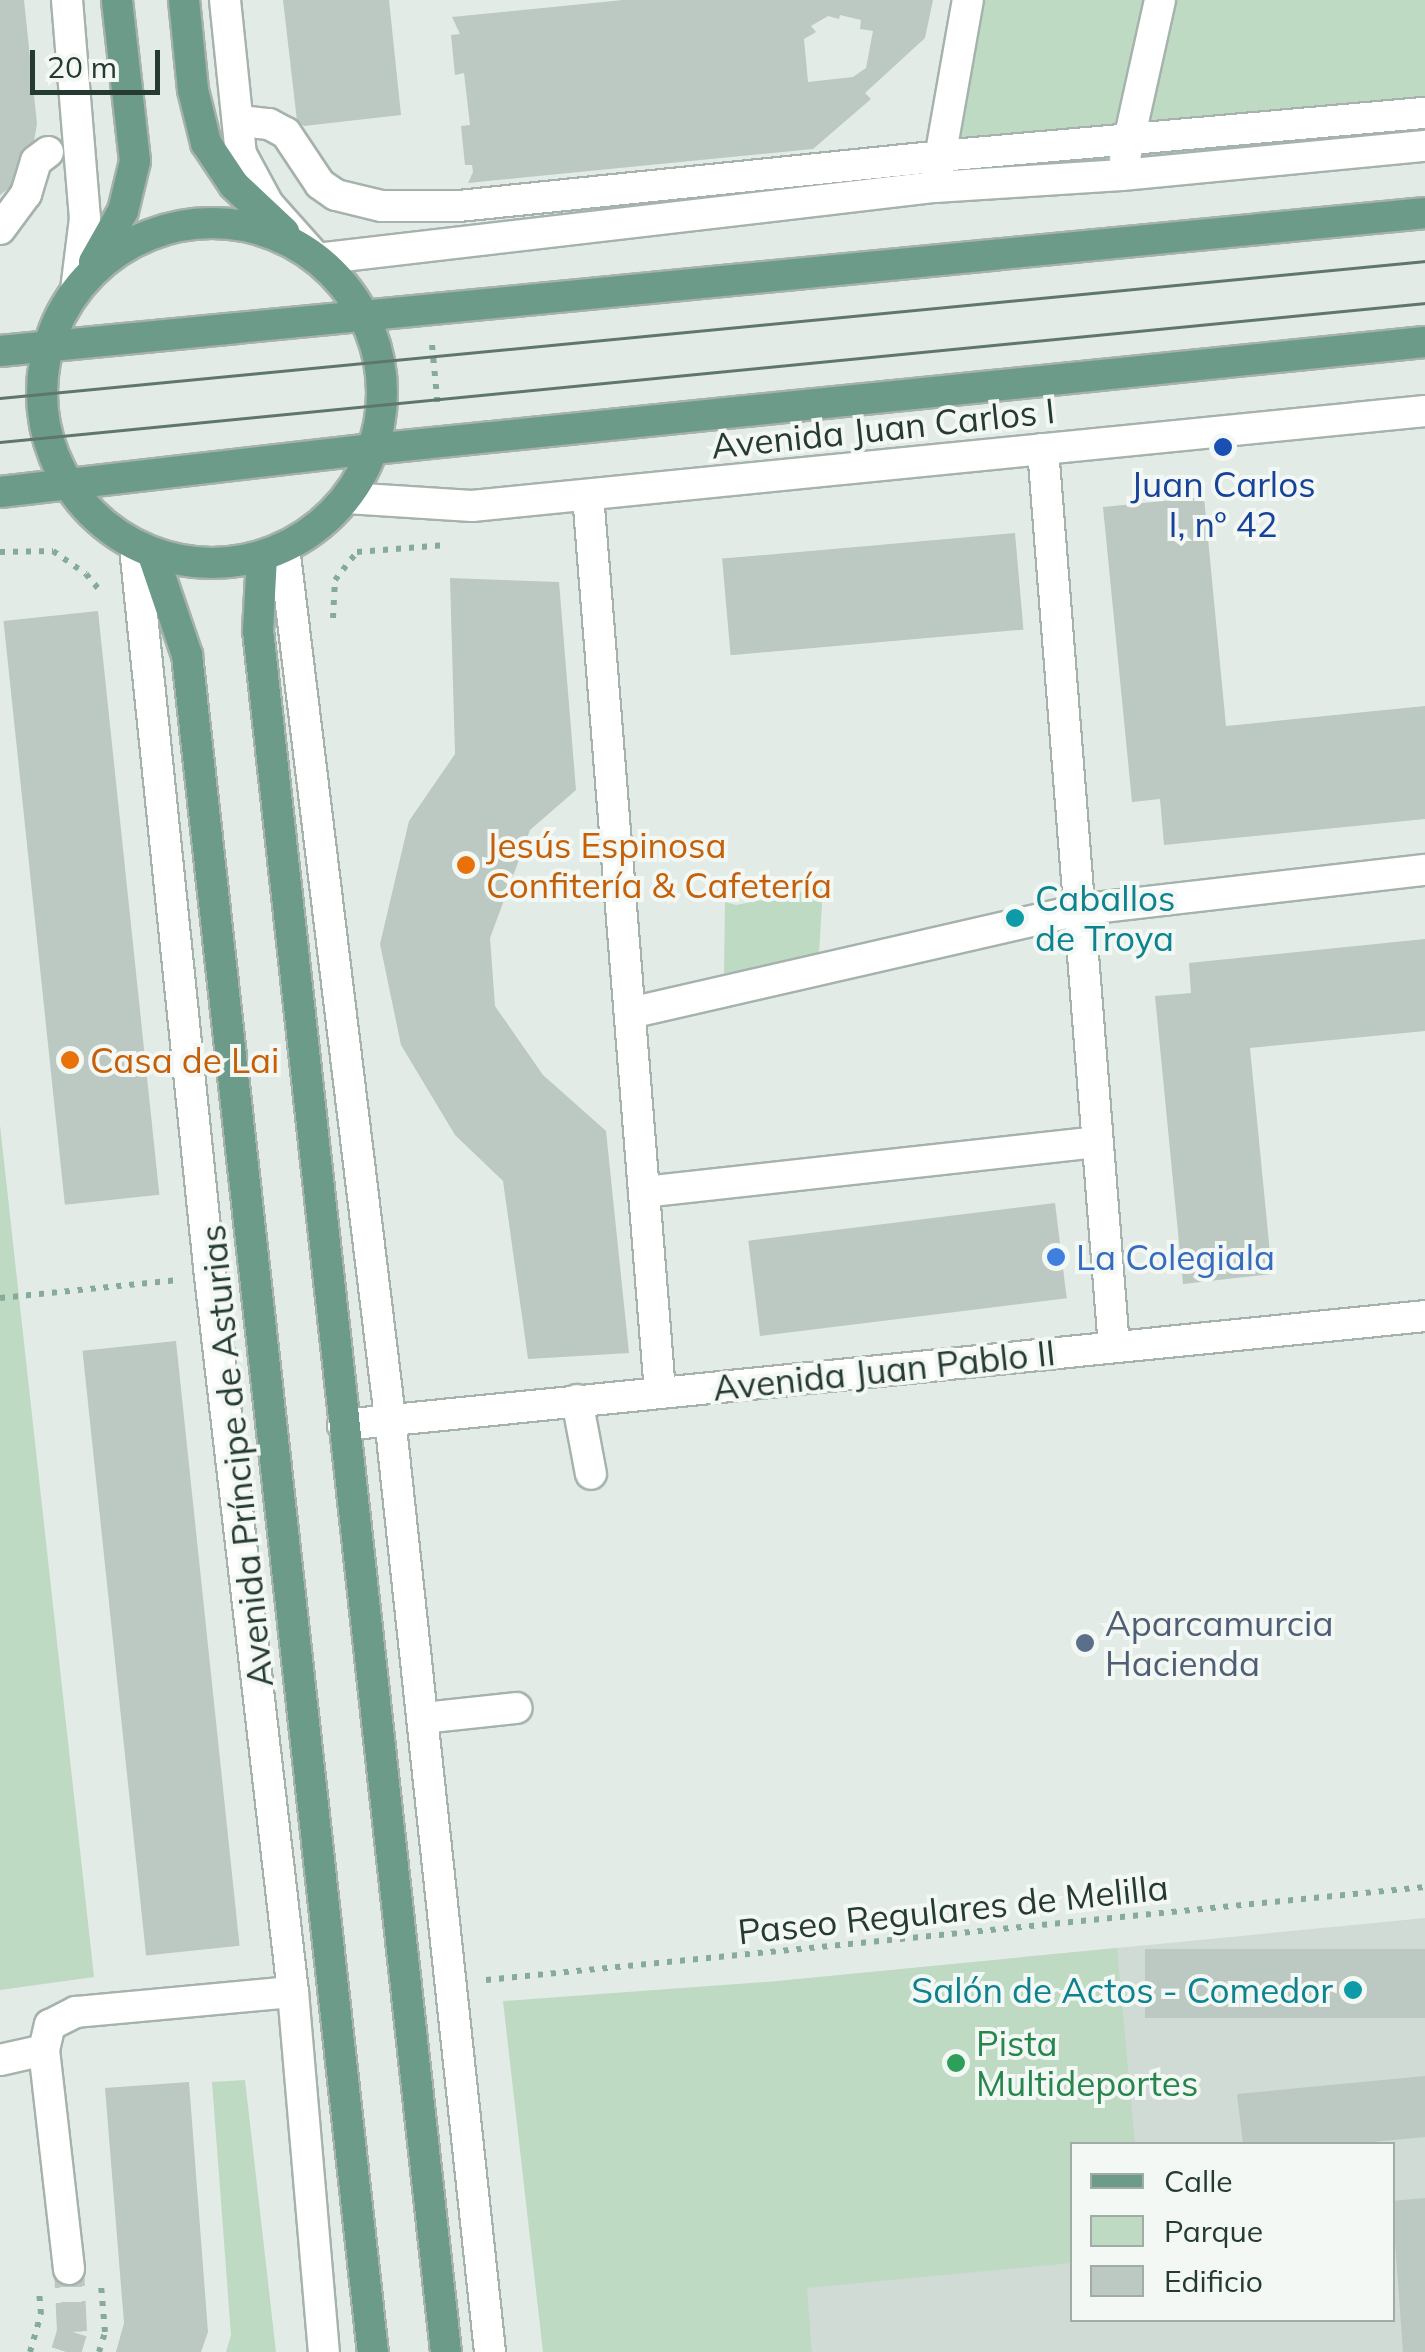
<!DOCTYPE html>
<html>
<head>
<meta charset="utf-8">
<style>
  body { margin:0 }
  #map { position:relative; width:1425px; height:2352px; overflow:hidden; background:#e3ebe6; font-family:Mulish,sans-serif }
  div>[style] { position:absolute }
  .built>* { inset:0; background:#d1dbd5 }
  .green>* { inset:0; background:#bedac2 }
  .building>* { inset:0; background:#bcc8c2; transform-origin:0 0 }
  .minor-tunnel>* { height:30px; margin-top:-15px; transform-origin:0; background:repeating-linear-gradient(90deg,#bdc8c2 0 30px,transparent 0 45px) }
  .path>* { height:6px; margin-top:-3px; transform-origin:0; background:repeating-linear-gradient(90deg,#87ab9b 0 5px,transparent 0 13px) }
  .roads { filter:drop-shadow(2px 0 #a6b2ac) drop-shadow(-2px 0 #a6b2ac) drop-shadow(0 2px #a6b2ac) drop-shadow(0 -2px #a6b2ac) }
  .minor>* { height:30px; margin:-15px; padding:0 15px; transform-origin:15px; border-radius:15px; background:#fff }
  .major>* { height:30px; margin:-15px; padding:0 15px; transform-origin:15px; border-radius:15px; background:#6d9b89 }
  .major>.ring { margin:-15px; padding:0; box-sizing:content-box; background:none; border:30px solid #6d9b89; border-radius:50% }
  .tram>* { height:2.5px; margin:-1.25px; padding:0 1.25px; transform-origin:1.25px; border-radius:1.25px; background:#5f766c }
  .dots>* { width:28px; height:28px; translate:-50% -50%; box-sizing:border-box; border:5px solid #f3f8f5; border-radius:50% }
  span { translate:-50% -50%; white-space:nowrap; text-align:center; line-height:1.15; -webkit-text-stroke:8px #f3f8f5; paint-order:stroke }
  .street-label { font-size:35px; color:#253a31 }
  .transit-label { font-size:35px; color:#164399 }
  .food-label { font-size:35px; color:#c56008 }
  .left { translate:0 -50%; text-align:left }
  .culture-label { font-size:35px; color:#0d838f }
  .right { translate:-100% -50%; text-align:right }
  .shop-label { font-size:35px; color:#366cbe }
  .service-label { font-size:35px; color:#4e5e75 }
  .leisure-label { font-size:35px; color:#27864d }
  .legend { position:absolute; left:1070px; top:2142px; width:325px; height:180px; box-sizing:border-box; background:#f3f8f5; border:2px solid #a1aca7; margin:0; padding:12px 18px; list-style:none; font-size:30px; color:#253a31 }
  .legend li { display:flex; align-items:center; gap:20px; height:50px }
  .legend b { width:50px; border:2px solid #a1aca7 }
  .scale { position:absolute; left:30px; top:50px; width:130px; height:45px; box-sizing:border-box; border:5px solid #253a31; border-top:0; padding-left:12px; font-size:30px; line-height:35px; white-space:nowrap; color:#253a31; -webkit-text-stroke:8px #f3f8f5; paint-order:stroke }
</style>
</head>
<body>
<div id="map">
  <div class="built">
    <div style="clip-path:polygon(evenodd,1425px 1918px,1425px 2352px,812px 2352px,778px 1981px,1425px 1918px,1072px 2144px,1392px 2144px,1392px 2320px,1072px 2320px,1072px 2144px)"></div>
  </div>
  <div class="green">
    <div style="clip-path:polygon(968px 0,1425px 0,1425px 97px,1413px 147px,935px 187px)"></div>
    <div style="clip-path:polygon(823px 888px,818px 970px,724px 973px,725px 902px,736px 905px)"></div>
    <div style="clip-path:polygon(0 1125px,94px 1977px,0 1990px)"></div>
    <div style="clip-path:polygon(1117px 1948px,1135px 2144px,1072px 2144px,1072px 2263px,807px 2288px,812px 2352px,543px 2352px,503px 2001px,778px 1981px)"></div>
    <div style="clip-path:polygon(245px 2080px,276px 2352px,226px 2352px,231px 2335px,212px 2082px)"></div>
  </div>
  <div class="building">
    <div style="clip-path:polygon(0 0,24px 0,37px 124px,28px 174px,0 195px)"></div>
    <div style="clip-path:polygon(283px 0,389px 0,401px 115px,304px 126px,297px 121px)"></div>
    <div style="clip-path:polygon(evenodd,623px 0,933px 0,925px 38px,865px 93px,871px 99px,813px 149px,468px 183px,473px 172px,472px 165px,465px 165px,461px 126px,470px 125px,464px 73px,455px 75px,451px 35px,460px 34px,452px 17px,623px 0,840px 15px,861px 20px,860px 29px,873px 31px,866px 68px,853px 77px,808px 82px,804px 39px,816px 32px,811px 26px,828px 16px,839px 19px,840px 15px)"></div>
    <div style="clip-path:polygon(1204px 497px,1226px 726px,1425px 706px,1425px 819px,1164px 845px,1160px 799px,1132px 802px,1103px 507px)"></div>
    <div style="left:1015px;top:533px;width:97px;height:294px;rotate:85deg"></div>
    <div style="clip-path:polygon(450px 578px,559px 582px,576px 790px,530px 830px,490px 938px,495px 1006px,543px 1075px,606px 1131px,629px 1353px,528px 1359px,503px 1181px,455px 1135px,401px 1045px,380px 944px,409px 821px,455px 754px)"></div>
    <div style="left:98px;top:611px;width:587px;height:95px;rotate:84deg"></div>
    <div style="clip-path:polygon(1425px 939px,1425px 1031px,1250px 1048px,1272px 1274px,1183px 1284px,1155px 996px,1191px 993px,1189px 963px)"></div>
    <div style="left:1055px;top:1203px;width:96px;height:309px;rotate:83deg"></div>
    <div style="left:176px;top:1341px;width:608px;height:94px;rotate:84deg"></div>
    <div style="left:1425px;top:1949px;width:69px;height:280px;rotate:90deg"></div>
    <div style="clip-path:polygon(1425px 2076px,1425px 2137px,1352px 2144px,1243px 2144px,1237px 2094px)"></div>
    <div style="clip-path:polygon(189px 2082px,208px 2332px,201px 2352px,116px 2352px,124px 2323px,105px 2088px)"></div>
    <div style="clip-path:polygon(1425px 2198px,1425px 2352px,1403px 2352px,1392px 2201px)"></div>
  </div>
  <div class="minor-tunnel">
    <div style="left:66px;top:2352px;width:21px;rotate:-73deg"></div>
    <div style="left:72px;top:2332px;width:63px;rotate:-92.7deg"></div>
  </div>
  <div class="path">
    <div style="left:432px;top:345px;width:62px;rotate:84.5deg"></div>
    <div style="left:0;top:552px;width:53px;rotate:-1.1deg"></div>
    <div style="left:53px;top:551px;width:40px;rotate:34.9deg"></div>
    <div style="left:86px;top:574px;width:25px;rotate:50deg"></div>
    <div style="left:333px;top:618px;width:38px;rotate:-87deg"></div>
    <div style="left:335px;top:580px;width:36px;rotate:-52deg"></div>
    <div style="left:357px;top:552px;width:89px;rotate:-4.5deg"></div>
    <div style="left:0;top:1298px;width:179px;rotate:-5.8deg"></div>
    <div style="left:486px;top:1980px;width:944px;rotate:-5.66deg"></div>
    <div style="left:30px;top:2352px;width:40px;rotate:-74deg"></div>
    <div style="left:41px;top:2314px;width:21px;rotate:-95deg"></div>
    <div style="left:99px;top:2352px;width:21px;rotate:-73deg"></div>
    <div style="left:105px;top:2332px;width:47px;rotate:-94.9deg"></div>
  </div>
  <div class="roads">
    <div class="minor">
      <div style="left:67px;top:0;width:219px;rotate:85.3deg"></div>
      <div style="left:85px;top:218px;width:73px;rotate:97.1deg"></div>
      <div style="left:225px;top:0;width:155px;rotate:84.1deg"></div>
      <div style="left:241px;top:154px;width:57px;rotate:61.6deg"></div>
      <div style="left:268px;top:204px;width:74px;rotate:48.3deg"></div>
      <div style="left:317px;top:259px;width:622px;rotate:-6.65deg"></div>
      <div style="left:935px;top:187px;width:187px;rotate:-3.7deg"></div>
      <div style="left:1122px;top:175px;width:304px;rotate:-5.5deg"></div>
      <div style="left:249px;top:122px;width:20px;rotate:6deg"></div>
      <div style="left:269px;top:124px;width:19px;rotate:28deg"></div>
      <div style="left:286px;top:133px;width:61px;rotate:56.3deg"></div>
      <div style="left:320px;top:184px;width:19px;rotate:35deg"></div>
      <div style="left:336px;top:195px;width:46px;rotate:13.7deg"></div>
      <div style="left:381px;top:206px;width:78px"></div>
      <div style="left:459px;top:206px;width:485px;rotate:-5.9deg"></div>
      <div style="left:941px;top:156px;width:486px;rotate:-5.1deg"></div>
      <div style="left:1125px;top:158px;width:162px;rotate:-77.5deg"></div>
      <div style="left:937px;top:175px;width:178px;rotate:-80deg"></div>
      <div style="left:0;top:229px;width:44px;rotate:-53.4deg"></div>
      <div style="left:26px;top:194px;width:34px;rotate:-73deg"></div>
      <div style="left:36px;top:161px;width:15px;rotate:-37deg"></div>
      <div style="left:1043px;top:449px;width:901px;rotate:85.48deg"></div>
      <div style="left:588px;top:495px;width:900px;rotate:85.41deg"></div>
      <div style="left:347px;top:498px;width:125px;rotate:3.7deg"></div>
      <div style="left:472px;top:506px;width:958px;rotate:-5.69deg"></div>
      <div style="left:135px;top:547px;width:733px;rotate:84.13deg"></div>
      <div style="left:210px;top:1276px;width:721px;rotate:83.39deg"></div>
      <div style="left:293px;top:1992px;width:361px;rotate:85.1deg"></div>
      <div style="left:284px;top:547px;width:877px;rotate:83.06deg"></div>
      <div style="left:390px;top:1418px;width:939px;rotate:83.89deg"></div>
      <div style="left:630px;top:1013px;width:460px;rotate:-12.9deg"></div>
      <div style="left:1078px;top:910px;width:349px;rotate:-6.6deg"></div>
      <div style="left:644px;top:1192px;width:456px;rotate:-6.3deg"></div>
      <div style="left:577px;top:1400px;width:75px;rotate:79.3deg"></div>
      <div style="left:343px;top:1425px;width:1087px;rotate:-5.75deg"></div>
      <div style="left:423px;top:1718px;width:94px;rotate:-6.1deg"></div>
      <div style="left:0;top:2060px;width:45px;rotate:-12.8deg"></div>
      <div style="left:69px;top:2269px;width:220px;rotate:-96.5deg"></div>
      <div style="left:44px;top:2050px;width:26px;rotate:-77deg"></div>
      <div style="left:50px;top:2025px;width:29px;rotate:-27deg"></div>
      <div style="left:76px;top:2012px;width:218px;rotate:-5.3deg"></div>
    </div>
    <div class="major">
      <div style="left:184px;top:0;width:90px;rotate:84.3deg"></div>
      <div style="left:193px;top:90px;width:55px;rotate:76.2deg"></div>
      <div style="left:206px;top:143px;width:50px;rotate:56.3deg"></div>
      <div style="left:234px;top:185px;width:69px;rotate:43.2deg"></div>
      <div class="ring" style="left:42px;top:223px;width:310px;height:310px"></div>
      <div style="left:94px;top:262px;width:59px;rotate:-60.4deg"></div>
      <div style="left:123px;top:211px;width:51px;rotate:-76.5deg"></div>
      <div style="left:135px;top:161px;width:162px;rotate:-96.4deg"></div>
      <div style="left:0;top:351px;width:1432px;rotate:-5.53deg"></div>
      <div style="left:0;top:492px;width:375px;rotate:-6.6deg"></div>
      <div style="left:373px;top:449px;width:1057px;rotate:-5.81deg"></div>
      <div style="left:153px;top:555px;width:106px;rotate:71.2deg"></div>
      <div style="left:187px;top:655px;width:1707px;rotate:83.75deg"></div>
      <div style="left:262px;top:557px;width:73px;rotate:93.1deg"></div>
      <div style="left:258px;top:630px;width:1732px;rotate:83.77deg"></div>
    </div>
  </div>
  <div class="tram">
    <div style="left:0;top:398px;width:1432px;rotate:-5.49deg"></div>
    <div style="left:0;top:442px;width:1432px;rotate:-5.57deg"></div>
  </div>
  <div class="dots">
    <div style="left:1223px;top:447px;background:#1a4fb4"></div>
    <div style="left:466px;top:865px;background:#e8710a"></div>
    <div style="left:1015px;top:918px;background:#0f9aa8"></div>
    <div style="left:70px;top:1060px;background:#e8710a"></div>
    <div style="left:1056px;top:1257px;background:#3f7fe0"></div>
    <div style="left:1085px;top:1643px;background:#5c6f8a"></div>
    <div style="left:1353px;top:1990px;background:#0f9aa8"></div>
    <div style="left:956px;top:2063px;background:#2e9e5b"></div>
  </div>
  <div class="street-label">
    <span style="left:883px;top:428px;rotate:-6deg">Avenida Juan Carlos I</span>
    <span style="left:884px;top:1370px;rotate:-6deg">Avenida Juan Pablo II</span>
    <span style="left:236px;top:1456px;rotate:-96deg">Avenida Príncipe de Asturias</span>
    <span style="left:953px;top:1909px;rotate:-6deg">Paseo Regulares de Melilla</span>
  </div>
  <div class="transit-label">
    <span style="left:1223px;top:504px">Juan Carlos<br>I, nº 42</span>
  </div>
  <div class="food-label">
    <span class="left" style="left:486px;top:865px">Jesús Espinosa<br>Confitería &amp; Cafetería</span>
    <span class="left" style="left:90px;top:1060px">Casa de Lai</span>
  </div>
  <div class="culture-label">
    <span class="left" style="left:1035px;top:918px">Caballos<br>de Troya</span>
    <span class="right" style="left:1333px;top:1990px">Salón de Actos - Comedor</span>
  </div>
  <div class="shop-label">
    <span class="left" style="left:1076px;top:1257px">La Colegiala</span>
  </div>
  <div class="service-label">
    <span class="left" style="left:1105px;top:1643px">Aparcamurcia<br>Hacienda</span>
  </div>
  <div class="leisure-label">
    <span class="left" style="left:976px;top:2063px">Pista<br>Multideportes</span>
  </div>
  <ul class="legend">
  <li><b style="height:12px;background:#6d9b89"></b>Calle</li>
  <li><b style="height:28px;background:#bedac2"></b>Parque</li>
  <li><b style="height:28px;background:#bcc8c2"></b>Edificio</li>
  </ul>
  <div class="scale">20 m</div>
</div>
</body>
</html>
